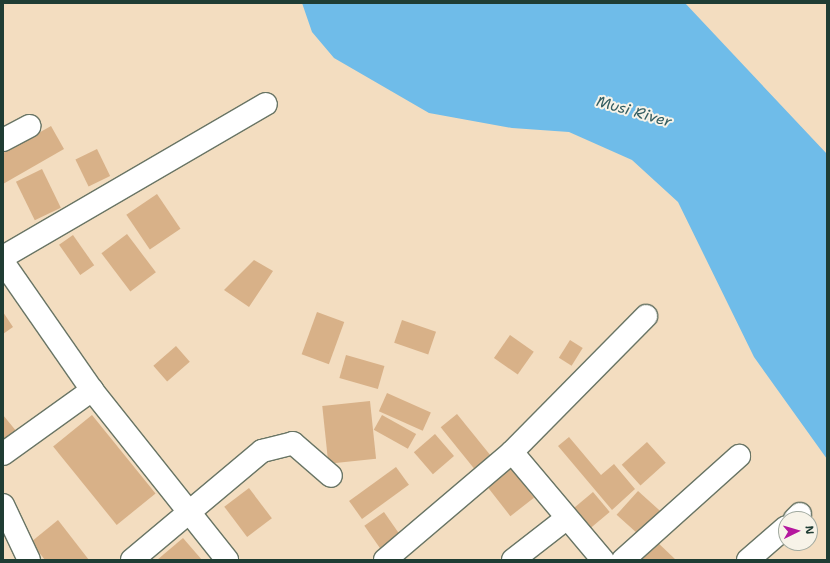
<!DOCTYPE html>
<html>
<head>
<meta charset="utf-8">
<style>
  body { margin:0 }
  #map { position:relative; width:830px; height:563px; overflow:hidden; background:#f3ddc0; font-family:"Shantell Sans",sans-serif }
  div>[style] { position:absolute }
  .water>* { inset:0; background:#6fbce9 }
  .building>* { inset:0; background:#d8b188; transform-origin:0 0 }
  .roads { filter:drop-shadow(1px 0 #697565) drop-shadow(-1px 0 #697565) drop-shadow(0 1px #697565) drop-shadow(0 -1px #697565) }
  .minor>* { height:22px; margin:-11px; padding:0 11px; transform-origin:11px; border-radius:11px; background:#fff }
  span { translate:-50% -50%; white-space:nowrap; text-align:center; line-height:1.15; -webkit-text-stroke:4px #f7f3e8; paint-order:stroke }
  .water-label { font-size:15px; color:#335d61; font-style:italic }
  .frame { position:absolute; inset:0; border:4px solid #1f3d34; pointer-events:none }
  .north { position:absolute; left:778px; top:511px; width:40px; height:40px; box-sizing:border-box; background:#f7f3e8; border:1px solid #a1aaa0; border-radius:50%; rotate:85deg; font-size:11px; font-weight:700; line-height:16px; text-align:center; color:#1f3d34 }
  .north::after { content:''; display:block; margin:auto; width:14px; height:18px; background:#b5179e; clip-path:polygon(50% 0,100% 100%,50% 72%,0 100%) }
</style>
</head>
<body>
<div id="map">
  <div class="water">
    <div style="clip-path:polygon(302px 3px,685px 3px,827px 154px,827px 459px,754px 357px,678px 202px,632px 160px,569px 132px,512px 128px,429px 113px,334px 58px,312px 32px)"></div>
  </div>
  <div class="building">
    <div style="clip-path:polygon(51px 126px,64px 149px,3px 184px,3px 153px)"></div>
    <div style="left:97px;top:149px;width:30px;height:24px;rotate:64deg"></div>
    <div style="left:42px;top:169px;width:43px;height:29px;rotate:64deg"></div>
    <div style="left:157px;top:194px;width:42px;height:37px;rotate:56deg"></div>
    <div style="left:127px;top:234px;width:48px;height:32px;rotate:53deg"></div>
    <div style="left:73px;top:235px;width:37px;height:17px;rotate:55deg"></div>
    <div style="clip-path:polygon(254px 260px,273px 271px,249px 307px,224px 290px)"></div>
    <div style="clip-path:polygon(3px 312px,13px 327px,3px 334px)"></div>
    <div style="left:317px;top:312px;width:29px;height:45px;rotate:20deg"></div>
    <div style="left:402px;top:320px;width:36px;height:24px;rotate:19deg"></div>
    <div style="left:510px;top:335px;width:29px;height:28px;rotate:35deg"></div>
    <div style="left:570px;top:340px;width:15px;height:21px;rotate:32deg"></div>
    <div style="left:176px;top:346px;width:21px;height:30px;rotate:49deg"></div>
    <div style="left:346px;top:355px;width:40px;height:24px;rotate:16deg"></div>
    <div style="left:387px;top:393px;width:48px;height:20px;rotate:24deg"></div>
    <div style="left:370px;top:401px;width:58px;height:48px;rotate:84deg"></div>
    <div style="left:457px;top:414px;width:54px;height:21px;rotate:51deg"></div>
    <div style="clip-path:polygon(3px 415px,17px 432px,3px 443px)"></div>
    <div style="left:92px;top:415px;width:101px;height:50px;rotate:51deg"></div>
    <div style="left:382px;top:415px;width:39px;height:17px;rotate:29deg"></div>
    <div style="left:435px;top:434px;width:29px;height:28px;rotate:49deg"></div>
    <div style="clip-path:polygon(569px 437px,601px 475px,614px 464px,635px 489px,612px 510px,558px 446px)"></div>
    <div style="left:647px;top:442px;width:28px;height:34px;rotate:48deg"></div>
    <div style="left:396px;top:467px;width:22px;height:58px;rotate:54deg"></div>
    <div style="left:510px;top:467px;width:39px;height:30px;rotate:52deg"></div>
    <div style="left:249px;top:488px;width:38px;height:31px;rotate:53deg"></div>
    <div style="left:638px;top:491px;width:36px;height:32px;rotate:42deg"></div>
    <div style="left:593px;top:492px;width:26px;height:30px;rotate:50deg"></div>
    <div style="left:384px;top:512px;width:32px;height:24px;rotate:55deg"></div>
    <div style="clip-path:polygon(58px 520px,89px 560px,45px 560px,31px 542px)"></div>
    <div style="clip-path:polygon(183px 538px,202px 560px,157px 560px)"></div>
    <div style="clip-path:polygon(654px 539px,676px 560px,635px 560px)"></div>
  </div>
  <div class="roads">
    <div class="minor">
      <div style="left:3px;top:140px;width:30px;rotate:-28deg"></div>
      <div style="left:3px;top:257px;width:304px;rotate:-30.2deg"></div>
      <div style="left:3px;top:262px;width:156px;rotate:55.2deg"></div>
      <div style="left:92px;top:390px;width:217px;rotate:51.5deg"></div>
      <div style="left:512px;top:452px;width:141px;rotate:49.9deg"></div>
      <div style="left:3px;top:454px;width:110px;rotate:-35.7deg"></div>
      <div style="left:3px;top:505px;width:61px;rotate:64.7deg"></div>
      <div style="left:795px;top:519px;width:7px;rotate:-45deg"></div>
      <div style="left:132px;top:560px;width:170px;rotate:-40deg"></div>
      <div style="left:262px;top:451px;width:32px;rotate:-14deg"></div>
      <div style="left:293px;top:443px;width:50px;rotate:41deg"></div>
      <div style="left:385px;top:560px;width:167px;rotate:-40.4deg"></div>
      <div style="left:512px;top:452px;width:191px;rotate:-45.4deg"></div>
      <div style="left:513px;top:560px;width:68px;rotate:-37.9deg"></div>
      <div style="left:623px;top:560px;width:156px;rotate:-41.9deg"></div>
      <div style="left:748px;top:560px;width:50px;rotate:-41deg"></div>
    </div>
  </div>
  <div class="water-label">
    <span style="left:634px;top:112px;rotate:16deg">Musi River</span>
  </div>
  <div class="frame"></div>
  <div class="north">N</div>
</div>
</body>
</html>
